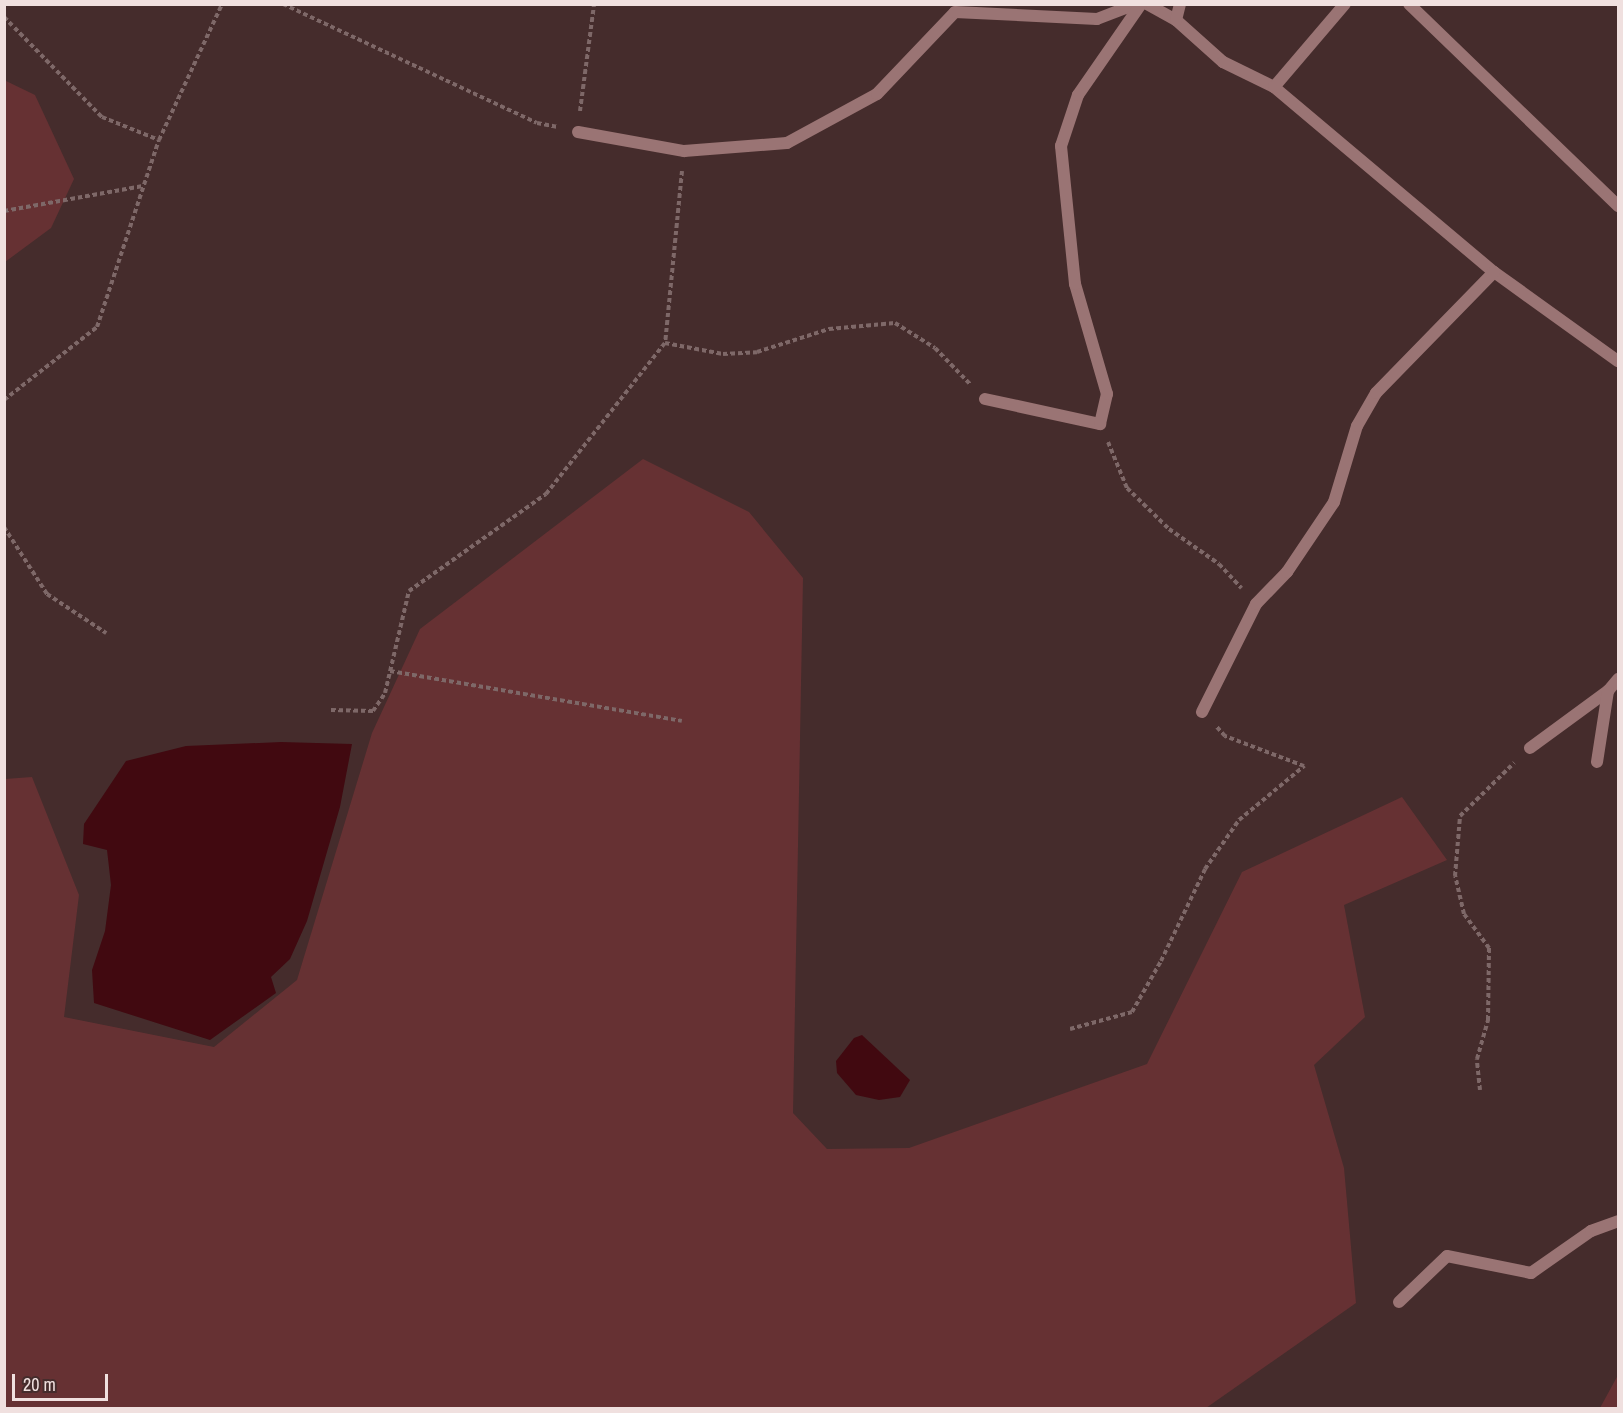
<!DOCTYPE html>
<html>
<head>
<meta charset="utf-8">
<style>
  body { margin:0 }
  #map { position:relative; width:1623px; height:1413px; overflow:hidden; background:#452c2c; font-family:"Archivo Narrow",sans-serif }
  div>[style] { position:absolute }
  .green>* { inset:0; background:#663133 }
  .water>* { inset:0; background:#410910 }
  .path>* { height:4px; margin-top:-2px; transform-origin:0; background:repeating-linear-gradient(90deg,#7e6868 0 4.5px,transparent 0 7.5px) }
  .minor>* { height:12px; margin:-6px; padding:0 6px; transform-origin:6px; border-radius:6px; background:#9a7474 }
  span { translate:-50% -50%; white-space:nowrap; text-align:center; line-height:1.15; -webkit-text-stroke:4.5px #452c2c; paint-order:stroke }
  .frame { position:absolute; inset:0; border:6px solid #f0e0df; pointer-events:none }
  .scale { position:absolute; left:12px; top:1374px; width:96px; height:27px; box-sizing:border-box; border:3px solid #f0e0df; border-top:0; padding-left:8px; font-size:18px; line-height:21px; white-space:nowrap; color:#f0e0df; -webkit-text-stroke:4px #452c2c; paint-order:stroke }
</style>
</head>
<body>
<div id="map">
  <div class="green">
    <div style="clip-path:polygon(4px 80px,35px 95px,74px 179px,51px 228px,5px 262px)"></div>
    <div style="clip-path:polygon(643px 459px,749px 512px,803px 578px,793px 1113px,827px 1149px,909px 1148px,1147px 1064px,1242px 872px,1402px 797px,1447px 860px,1344px 905px,1365px 1017px,1314px 1065px,1344px 1168px,1356px 1303px,1206px 1408px,5px 1408px,5px 779px,32px 777px,79px 895px,64px 1017px,214px 1047px,297px 980px,372px 733px,420px 629px)"></div>
    <div style="clip-path:polygon(1618px 1375px,1618px 1408px,1600px 1408px)"></div>
  </div>
  <div class="water">
    <div style="clip-path:polygon(281px 742px,352px 744px,340px 807px,307px 921px,290px 959px,271px 977px,276px 993px,210px 1040px,94px 1003px,92px 970px,105px 931px,111px 885px,107px 850px,83px 844px,84px 824px,126px 761px,186px 746px)"></div>
    <div style="clip-path:polygon(862px 1035px,910px 1080px,900px 1097px,879px 1100px,856px 1095px,837px 1073px,836px 1061px,854px 1038px)"></div>
  </div>
  <div class="path">
    <div style="left:283px;top:4px;width:280px;rotate:25.1deg"></div>
    <div style="left:537px;top:123px;width:20px;rotate:11deg"></div>
    <div style="left:4px;top:17px;width:140px;rotate:45.6deg"></div>
    <div style="left:102px;top:117px;width:61px;rotate:22deg"></div>
    <div style="left:580px;top:111px;width:108px;rotate:-82.5deg"></div>
    <div style="left:682px;top:171px;width:173px;rotate:95.6deg"></div>
    <div style="left:665px;top:343px;width:59px;rotate:10.7deg"></div>
    <div style="left:723px;top:354px;width:34px;rotate:-3deg"></div>
    <div style="left:757px;top:352px;width:76px;rotate:-17.7deg"></div>
    <div style="left:829px;top:329px;width:66px;rotate:-5.2deg"></div>
    <div style="left:895px;top:323px;width:47px;rotate:32deg"></div>
    <div style="left:935px;top:348px;width:50px;rotate:45.8deg"></div>
    <div style="left:4px;top:211px;width:141px;rotate:-10.2deg"></div>
    <div style="left:4px;top:400px;width:118px;rotate:-38.1deg"></div>
    <div style="left:97px;top:327px;width:197px;rotate:-71.7deg"></div>
    <div style="left:159px;top:140px;width:150px;rotate:-65.1deg"></div>
    <div style="left:1108px;top:442px;width:50px;rotate:67.6deg"></div>
    <div style="left:1127px;top:488px;width:59px;rotate:44.3deg"></div>
    <div style="left:1169px;top:529px;width:61px;rotate:35deg"></div>
    <div style="left:1219px;top:564px;width:33px;rotate:47deg"></div>
    <div style="left:4px;top:527px;width:80px;rotate:57.3deg"></div>
    <div style="left:47px;top:594px;width:71px;rotate:33.5deg"></div>
    <div style="left:390px;top:671px;width:296px;rotate:9.7deg"></div>
    <div style="left:331px;top:710px;width:42px;rotate:1.4deg"></div>
    <div style="left:373px;top:711px;width:22px;rotate:-56deg"></div>
    <div style="left:385px;top:693px;width:105px;rotate:-76.8deg"></div>
    <div style="left:409px;top:591px;width:168px;rotate:-35.3deg"></div>
    <div style="left:546px;top:494px;width:192px;rotate:-51.8deg"></div>
    <div style="left:1070px;top:1029px;width:64px;rotate:-15.3deg"></div>
    <div style="left:1132px;top:1012px;width:59px;rotate:-60.4deg"></div>
    <div style="left:1161px;top:961px;width:102px;rotate:-64.4deg"></div>
    <div style="left:1205px;top:869px;width:60px;rotate:-55.2deg"></div>
    <div style="left:1239px;top:820px;width:85px;rotate:-39.7deg"></div>
    <div style="left:1304px;top:766px;width:85px;rotate:-159.2deg"></div>
    <div style="left:1225px;top:736px;width:12px;rotate:-132deg"></div>
    <div style="left:1480px;top:1090px;width:31px;rotate:-96deg"></div>
    <div style="left:1477px;top:1059px;width:41px;rotate:-74.2deg"></div>
    <div style="left:1488px;top:1020px;width:72px;rotate:-89.2deg"></div>
    <div style="left:1489px;top:948px;width:42px;rotate:-126.3deg"></div>
    <div style="left:1464px;top:914px;width:39px;rotate:-103deg"></div>
    <div style="left:1455px;top:876px;width:60px;rotate:-85.2deg"></div>
    <div style="left:1460px;top:816px;width:76px;rotate:-44.5deg"></div>
  </div>
  <div class="minor">
    <div style="left:1147px;top:4px;width:33px;rotate:29deg"></div>
    <div style="left:1176px;top:20px;width:63px;rotate:41.8deg"></div>
    <div style="left:1223px;top:62px;width:57px;rotate:26.1deg"></div>
    <div style="left:1274px;top:87px;width:287px;rotate:40.1deg"></div>
    <div style="left:1494px;top:272px;width:153px;rotate:35.7deg"></div>
    <div style="left:1409px;top:4px;width:291px;rotate:44deg"></div>
    <div style="left:1176px;top:20px;width:16px;rotate:-76deg"></div>
    <div style="left:1274px;top:87px;width:109px;rotate:-49.5deg"></div>
    <div style="left:578px;top:132px;width:108px;rotate:10.2deg"></div>
    <div style="left:684px;top:151px;width:103px;rotate:-4.4deg"></div>
    <div style="left:787px;top:143px;width:102px;rotate:-28.6deg"></div>
    <div style="left:877px;top:94px;width:113px;rotate:-46.4deg"></div>
    <div style="left:955px;top:12px;width:142px;rotate:2.8deg"></div>
    <div style="left:1097px;top:19px;width:42px;rotate:-21deg"></div>
    <div style="left:985px;top:399px;width:118px;rotate:12.3deg"></div>
    <div style="left:1100px;top:424px;width:31px;rotate:-77deg"></div>
    <div style="left:1107px;top:394px;width:115px;rotate:-106.2deg"></div>
    <div style="left:1075px;top:284px;width:139px;rotate:-95.8deg"></div>
    <div style="left:1061px;top:146px;width:54px;rotate:-71.6deg"></div>
    <div style="left:1078px;top:95px;width:111px;rotate:-55.3deg"></div>
    <div style="left:1202px;top:712px;width:121px;rotate:-63.4deg"></div>
    <div style="left:1256px;top:604px;width:45px;rotate:-45.9deg"></div>
    <div style="left:1287px;top:572px;width:84px;rotate:-56.1deg"></div>
    <div style="left:1334px;top:502px;width:79px;rotate:-73.2deg"></div>
    <div style="left:1357px;top:426px;width:38px;rotate:-60deg"></div>
    <div style="left:1376px;top:393px;width:169px;rotate:-45.7deg"></div>
    <div style="left:1530px;top:748px;width:97px;rotate:-36.2deg"></div>
    <div style="left:1608px;top:691px;width:16px;rotate:-50deg"></div>
    <div style="left:1597px;top:762px;width:72px;rotate:-81.2deg"></div>
    <div style="left:1399px;top:1302px;width:66px;rotate:-43.8deg"></div>
    <div style="left:1447px;top:1256px;width:86px;rotate:11.4deg"></div>
    <div style="left:1531px;top:1273px;width:73px;rotate:-35deg"></div>
    <div style="left:1591px;top:1231px;width:29px;rotate:-20deg"></div>
  </div>
  <div class="frame"></div>
  <div class="scale">20 m</div>
</div>
</body>
</html>
